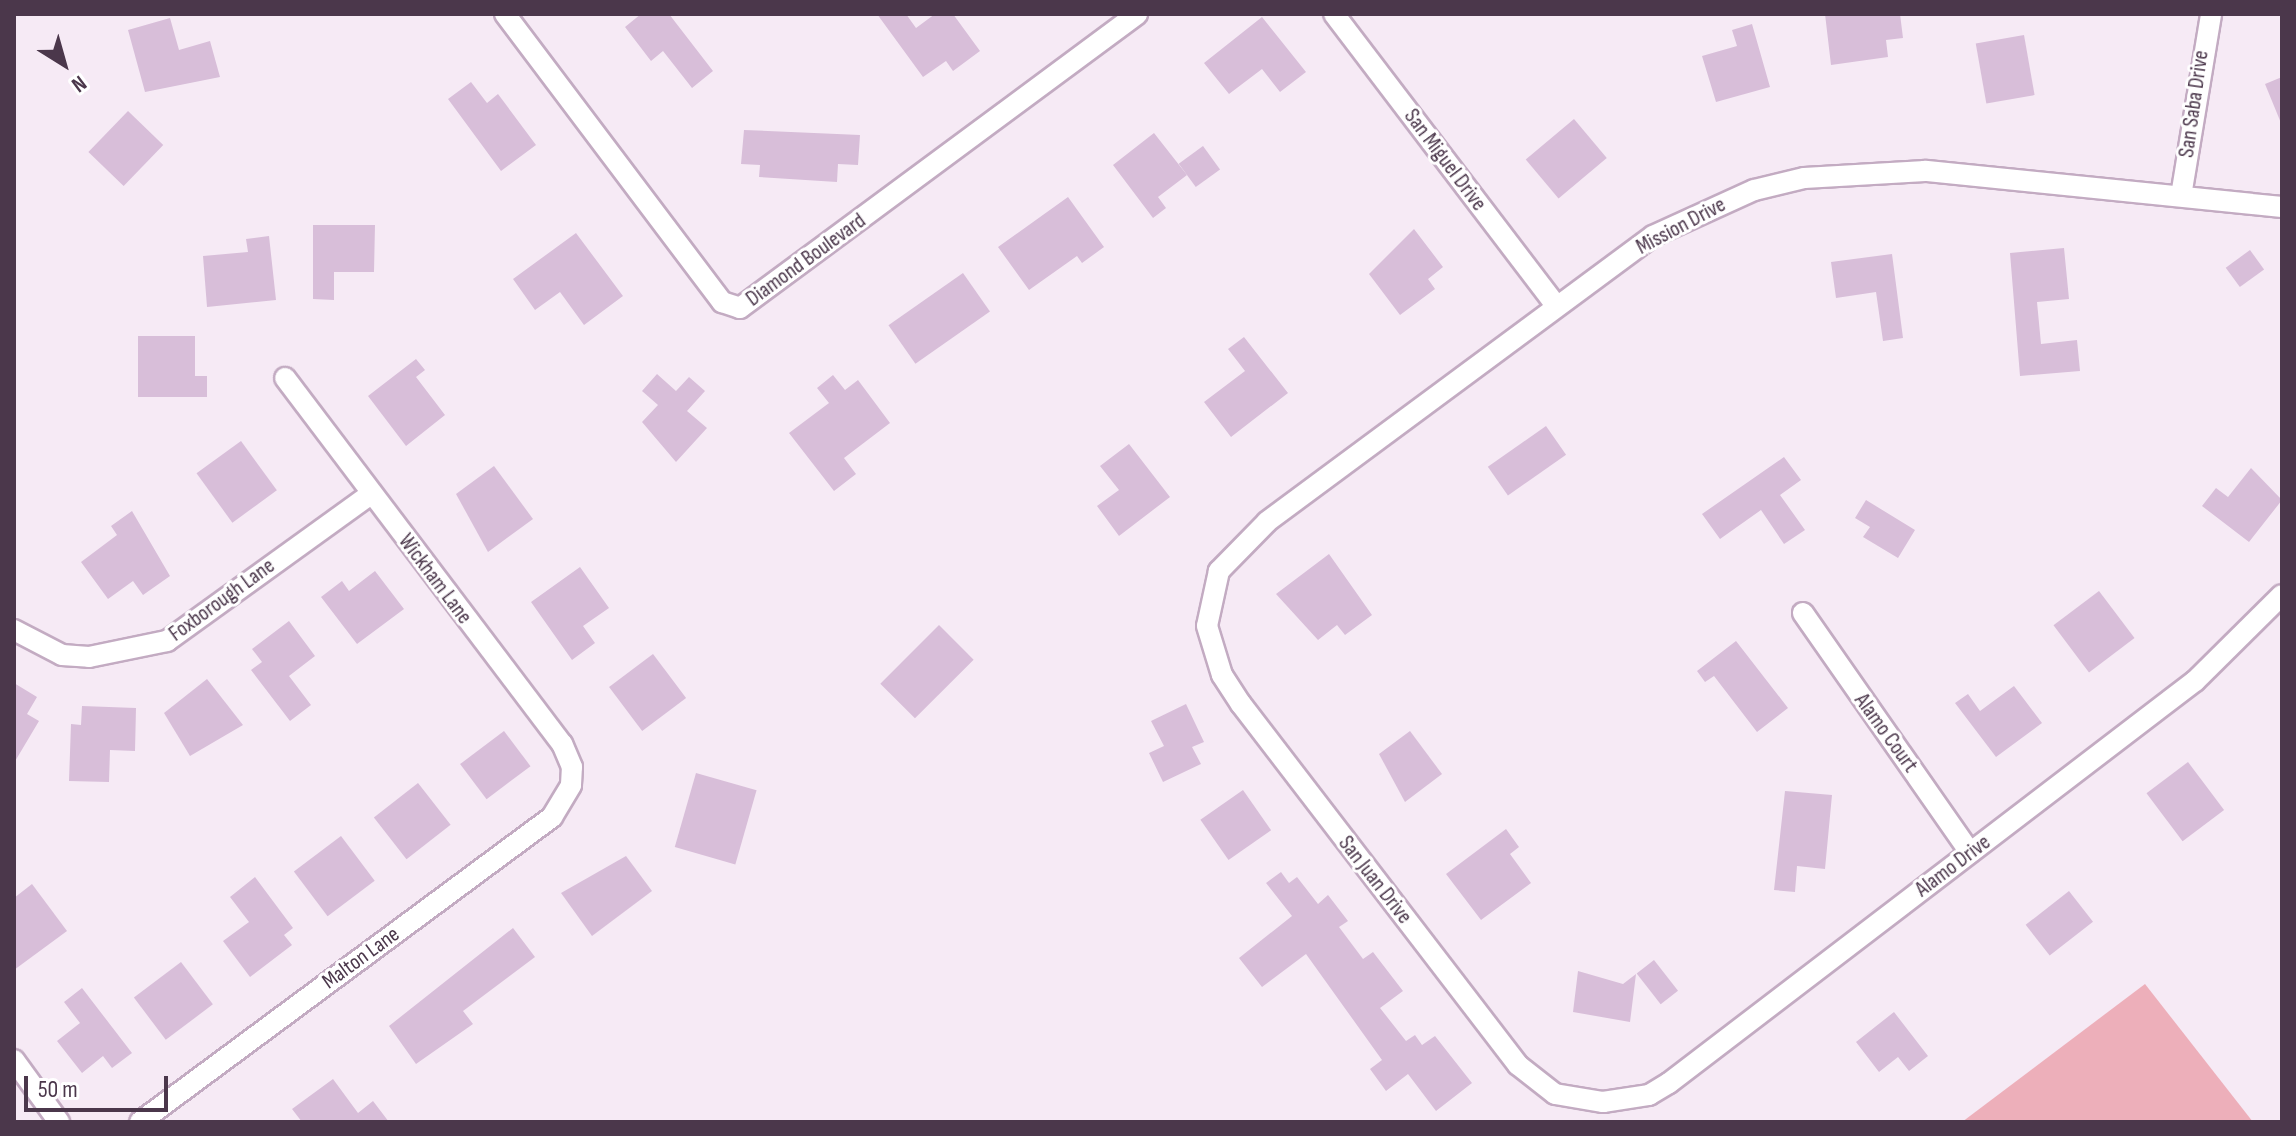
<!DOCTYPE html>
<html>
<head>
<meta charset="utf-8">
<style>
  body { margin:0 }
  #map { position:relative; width:2296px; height:1136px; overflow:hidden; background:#f6eaf5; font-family:"Sofia Sans Condensed",sans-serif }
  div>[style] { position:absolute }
  .green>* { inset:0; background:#edafba }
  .building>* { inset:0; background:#d8bed9; transform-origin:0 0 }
  .roads { filter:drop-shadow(2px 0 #c3abc2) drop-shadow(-2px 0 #c3abc2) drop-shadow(0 2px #c3abc2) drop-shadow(0 -2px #c3abc2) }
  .minor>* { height:20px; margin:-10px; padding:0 10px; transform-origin:10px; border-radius:10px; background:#fff }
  span { translate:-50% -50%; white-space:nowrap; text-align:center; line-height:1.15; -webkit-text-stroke:6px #fff; paint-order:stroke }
  .street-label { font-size:22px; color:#4b374b }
  .frame { position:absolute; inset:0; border:16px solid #4b374b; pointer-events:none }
  .north { position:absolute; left:24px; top:24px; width:80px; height:80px; -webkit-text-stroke:6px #fff; paint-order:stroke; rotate:143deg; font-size:22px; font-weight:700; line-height:32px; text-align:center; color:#4b374b }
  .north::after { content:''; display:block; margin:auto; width:28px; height:36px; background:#4b374b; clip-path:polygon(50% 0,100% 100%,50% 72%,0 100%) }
  .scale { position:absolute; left:24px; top:1076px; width:144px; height:36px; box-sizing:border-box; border:4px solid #4b374b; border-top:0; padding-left:10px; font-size:24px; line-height:28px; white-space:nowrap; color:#4b374b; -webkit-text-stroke:6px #fff; paint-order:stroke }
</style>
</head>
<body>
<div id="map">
  <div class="green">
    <div style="clip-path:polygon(2145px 984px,2253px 1122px,1962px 1122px)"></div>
  </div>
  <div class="building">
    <div style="clip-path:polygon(641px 14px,669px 14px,713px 71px,692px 88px,663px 51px,651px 61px,625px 27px)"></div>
    <div style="clip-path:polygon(877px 14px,906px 14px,916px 28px,935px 14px,953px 14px,980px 51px,953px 71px,946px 61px,923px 77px)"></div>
    <div style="clip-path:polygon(1825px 14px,1900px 14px,1903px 38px,1886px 40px,1888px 57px,1831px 65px)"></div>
    <div style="clip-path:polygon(1262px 17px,1306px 72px,1280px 92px,1262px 69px,1229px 94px,1204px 63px)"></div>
    <div style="clip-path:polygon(170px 18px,179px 50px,210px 41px,220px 77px,145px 92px,128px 30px)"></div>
    <div style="clip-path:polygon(1752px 24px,1770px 87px,1716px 102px,1702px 56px,1737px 46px,1732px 30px)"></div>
    <div style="left:2024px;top:35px;width:61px;height:49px;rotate:80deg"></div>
    <div style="clip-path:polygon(2282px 77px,2282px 123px,2281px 123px,2265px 84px)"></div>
    <div style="clip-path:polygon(471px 82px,487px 103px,498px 94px,536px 145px,501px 171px,448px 99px)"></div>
    <div style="left:128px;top:111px;width:49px;height:57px;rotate:44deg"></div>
    <div style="left:1574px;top:119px;width:51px;height:63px;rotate:50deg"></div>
    <div style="clip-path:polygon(744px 130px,860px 135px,858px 165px,838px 164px,837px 182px,759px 177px,760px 165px,741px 164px)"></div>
    <div style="clip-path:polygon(1154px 133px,1187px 175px,1158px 197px,1166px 208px,1153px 218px,1113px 165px)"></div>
    <div style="left:1203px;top:146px;width:29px;height:30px;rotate:54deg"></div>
    <div style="clip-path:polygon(1068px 197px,1104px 247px,1082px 263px,1077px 256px,1029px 290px,998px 247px)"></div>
    <div style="clip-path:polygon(313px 225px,375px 225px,374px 272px,334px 272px,334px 300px,313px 299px)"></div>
    <div style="clip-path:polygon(1414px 229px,1443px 267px,1428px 279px,1435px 289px,1400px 315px,1369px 274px)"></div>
    <div style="clip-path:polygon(576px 233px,623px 296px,584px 325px,560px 292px,535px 310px,513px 279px)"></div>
    <div style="clip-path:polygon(269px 236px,276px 300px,207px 307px,203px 256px,248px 252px,246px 239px)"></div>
    <div style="clip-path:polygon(2064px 248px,2069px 299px,2037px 302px,2041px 344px,2077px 340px,2080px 371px,2020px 376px,2010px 253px)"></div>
    <div style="left:2250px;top:250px;width:24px;height:30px;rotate:54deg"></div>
    <div style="clip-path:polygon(1892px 254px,1903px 338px,1883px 341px,1876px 292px,1836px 298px,1831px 262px)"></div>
    <div style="left:963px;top:273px;width:47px;height:91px;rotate:55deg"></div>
    <div style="clip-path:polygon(138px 336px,195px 336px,195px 376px,207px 376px,207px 397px,138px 397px)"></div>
    <div style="clip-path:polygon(1244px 337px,1288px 393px,1231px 437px,1204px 402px,1245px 371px,1228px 349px)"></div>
    <div style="clip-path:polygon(416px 359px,425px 370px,416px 377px,445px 415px,406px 446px,368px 396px)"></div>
    <div style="clip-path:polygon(657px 374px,676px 391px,689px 377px,705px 391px,687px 411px,707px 428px,676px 462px,642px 422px,658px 405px,642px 391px)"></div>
    <div style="clip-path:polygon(833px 375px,845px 390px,858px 380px,890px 423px,844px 458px,856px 474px,834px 491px,789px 433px,829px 403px,817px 388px)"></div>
    <div style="left:1546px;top:426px;width:35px;height:71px;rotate:55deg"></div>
    <div style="left:241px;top:441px;width:61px;height:55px;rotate:54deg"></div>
    <div style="clip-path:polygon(1129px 444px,1170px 497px,1119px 536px,1097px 506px,1119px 490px,1100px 466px)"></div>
    <div style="clip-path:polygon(1784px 457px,1801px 480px,1780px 495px,1805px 530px,1784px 544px,1761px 510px,1720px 539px,1702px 514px)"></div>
    <div style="clip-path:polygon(494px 466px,533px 519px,488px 552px,456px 494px)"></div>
    <div style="clip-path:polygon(2251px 468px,2282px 500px,2249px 542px,2202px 506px,2216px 488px,2228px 497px)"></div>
    <div style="clip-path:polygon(1866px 500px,1915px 530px,1898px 558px,1863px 537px,1870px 527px,1855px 518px)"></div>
    <div style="clip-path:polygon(132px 511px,170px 576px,143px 595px,133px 581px,108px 599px,81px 562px,117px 535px,111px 526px)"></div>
    <div style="clip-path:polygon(1329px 554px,1372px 615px,1345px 635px,1337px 625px,1318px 640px,1276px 594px)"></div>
    <div style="clip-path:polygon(580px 567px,609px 608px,583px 626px,595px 643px,572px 660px,531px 602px)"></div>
    <div style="clip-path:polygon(375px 571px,404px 609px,357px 644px,321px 597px,342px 581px,349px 591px)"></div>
    <div style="left:2099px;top:591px;width:59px;height:57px;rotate:53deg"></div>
    <div style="clip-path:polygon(289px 621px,315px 656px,289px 676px,311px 705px,290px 721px,251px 670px,262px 662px,252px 649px)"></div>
    <div style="left:939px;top:625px;width:49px;height:83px;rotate:45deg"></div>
    <div style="clip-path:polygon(1736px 641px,1788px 708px,1757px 732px,1714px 676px,1705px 682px,1697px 671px)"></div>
    <div style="left:653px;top:654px;width:55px;height:55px;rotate:53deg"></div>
    <div style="clip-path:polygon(207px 679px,243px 725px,190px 756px,164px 713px)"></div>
    <div style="clip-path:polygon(14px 683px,37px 697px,27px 714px,39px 721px,14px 763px)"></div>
    <div style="clip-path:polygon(2014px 686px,2042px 723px,1996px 757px,1955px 703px,1968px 694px,1980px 711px)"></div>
    <div style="clip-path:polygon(1186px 704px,1204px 742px,1192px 747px,1201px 764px,1163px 782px,1149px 753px,1164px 746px,1151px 721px)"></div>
    <div style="clip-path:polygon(82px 706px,136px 708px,135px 751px,110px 750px,109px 782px,69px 781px,71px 724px,81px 725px)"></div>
    <div style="left:504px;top:731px;width:44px;height:55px;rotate:53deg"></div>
    <div style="clip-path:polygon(1410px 731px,1442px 774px,1405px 802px,1379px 754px)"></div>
    <div style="left:2188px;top:762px;width:60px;height:52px;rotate:53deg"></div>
    <div style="left:696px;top:773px;width:63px;height:77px;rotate:16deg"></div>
    <div style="left:418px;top:783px;width:53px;height:56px;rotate:52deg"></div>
    <div style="left:1243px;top:790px;width:49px;height:52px;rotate:55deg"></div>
    <div style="clip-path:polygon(1785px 791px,1832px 795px,1825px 869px,1797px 866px,1795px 892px,1774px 890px)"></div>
    <div style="clip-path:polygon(1506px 829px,1519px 847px,1510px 854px,1531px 883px,1481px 920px,1446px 874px)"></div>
    <div style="left:341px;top:836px;width:56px;height:59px;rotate:53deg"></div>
    <div style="clip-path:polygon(626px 856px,652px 891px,592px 936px,561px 893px)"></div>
    <div style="clip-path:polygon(1281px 872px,1289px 883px,1297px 877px,1318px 904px,1328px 895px,1348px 921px,1339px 927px,1363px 959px,1373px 952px,1403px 991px,1380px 1008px,1406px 1041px,1415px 1035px,1422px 1045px,1435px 1036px,1472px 1083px,1436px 1111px,1408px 1074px,1386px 1091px,1370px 1069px,1382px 1060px,1306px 954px,1262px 987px,1239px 958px,1292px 916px,1266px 883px)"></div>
    <div style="clip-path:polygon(255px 877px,293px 928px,284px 935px,292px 945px,250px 977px,223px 941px,249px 922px,230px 897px)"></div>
    <div style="clip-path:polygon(32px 884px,67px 931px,14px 970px,14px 898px)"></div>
    <div style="left:2069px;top:891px;width:39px;height:55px;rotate:52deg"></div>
    <div style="clip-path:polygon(513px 928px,535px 957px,463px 1011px,473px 1024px,416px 1064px,389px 1026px)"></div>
    <div style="left:1654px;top:960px;width:39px;height:22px;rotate:52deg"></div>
    <div style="left:181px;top:962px;width:53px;height:59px;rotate:53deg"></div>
    <div style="clip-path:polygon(1578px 971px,1623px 984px,1636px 974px,1630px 1022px,1573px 1012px)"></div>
    <div style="clip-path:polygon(82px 988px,132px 1053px,112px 1068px,103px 1056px,82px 1073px,57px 1041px,80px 1023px,64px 1002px)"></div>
    <div style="clip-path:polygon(1894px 1012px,1928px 1056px,1909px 1071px,1898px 1057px,1879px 1072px,1856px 1042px)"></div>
    <div style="clip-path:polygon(333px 1079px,358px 1113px,373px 1101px,389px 1122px,302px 1122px,292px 1109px)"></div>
  </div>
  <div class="roads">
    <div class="minor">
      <div style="left:505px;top:14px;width:361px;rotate:53deg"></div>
      <div style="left:722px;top:302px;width:19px;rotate:18deg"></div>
      <div style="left:740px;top:308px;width:494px;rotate:-36.5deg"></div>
      <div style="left:1334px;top:14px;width:366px;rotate:52.7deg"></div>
      <div style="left:2181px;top:196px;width:184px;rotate:-80.6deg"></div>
      <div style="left:2282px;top:207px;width:359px;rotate:-174.2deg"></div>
      <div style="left:1925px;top:171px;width:121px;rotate:176.7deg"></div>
      <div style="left:1804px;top:178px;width:51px;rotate:166.5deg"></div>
      <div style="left:1754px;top:190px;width:111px;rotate:155.5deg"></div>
      <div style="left:1653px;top:236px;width:480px;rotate:143.5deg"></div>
      <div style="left:1267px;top:522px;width:69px;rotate:134.4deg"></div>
      <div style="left:1219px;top:571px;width:56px;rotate:102.3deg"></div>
      <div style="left:1207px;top:626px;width:51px;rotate:73deg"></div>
      <div style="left:1222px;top:675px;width:35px;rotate:57deg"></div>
      <div style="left:1241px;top:704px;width:455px;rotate:52.5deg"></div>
      <div style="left:1518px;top:1065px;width:47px;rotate:38.1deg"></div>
      <div style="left:1555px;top:1094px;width:49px;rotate:9.5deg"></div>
      <div style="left:1603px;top:1102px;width:47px;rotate:-8.7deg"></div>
      <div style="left:1649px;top:1095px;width:23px;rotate:-31deg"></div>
      <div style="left:1669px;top:1083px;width:662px;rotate:-37.39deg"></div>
      <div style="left:2195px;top:681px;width:122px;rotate:-44.7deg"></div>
      <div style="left:1803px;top:613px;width:292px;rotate:55.1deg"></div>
      <div style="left:14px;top:630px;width:54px;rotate:27.5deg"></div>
      <div style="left:62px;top:655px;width:27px;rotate:4deg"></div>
      <div style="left:89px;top:657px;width:80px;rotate:-11.6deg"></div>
      <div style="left:167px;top:641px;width:251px;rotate:-35.8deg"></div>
      <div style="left:14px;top:1060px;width:77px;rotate:54deg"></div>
      <div style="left:140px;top:1122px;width:513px;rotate:-36.51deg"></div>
      <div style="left:552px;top:817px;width:37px;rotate:-59deg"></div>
      <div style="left:571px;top:785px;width:18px;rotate:-87deg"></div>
      <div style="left:572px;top:767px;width:25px;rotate:-113deg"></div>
      <div style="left:562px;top:744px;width:459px;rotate:-127.1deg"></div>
    </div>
  </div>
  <div class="street-label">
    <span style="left:2194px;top:104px;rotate:-82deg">San Saba Drive</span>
    <span style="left:1445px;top:160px;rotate:53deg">San Miguel Drive</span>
    <span style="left:1681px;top:226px;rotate:-28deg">Mission Drive</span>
    <span style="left:806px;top:260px;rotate:-36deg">Diamond Boulevard</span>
    <span style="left:435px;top:579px;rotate:53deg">Wickham Lane</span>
    <span style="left:222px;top:600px;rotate:-36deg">Foxborough Lane</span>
    <span style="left:1886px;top:733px;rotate:54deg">Alamo Court</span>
    <span style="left:1953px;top:866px;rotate:-37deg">Alamo Drive</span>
    <span style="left:1375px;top:880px;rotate:52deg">San Juan Drive</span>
    <span style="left:361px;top:958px;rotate:-36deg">Malton Lane</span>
  </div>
  <div class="frame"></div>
  <div class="north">N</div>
  <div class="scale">50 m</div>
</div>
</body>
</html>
